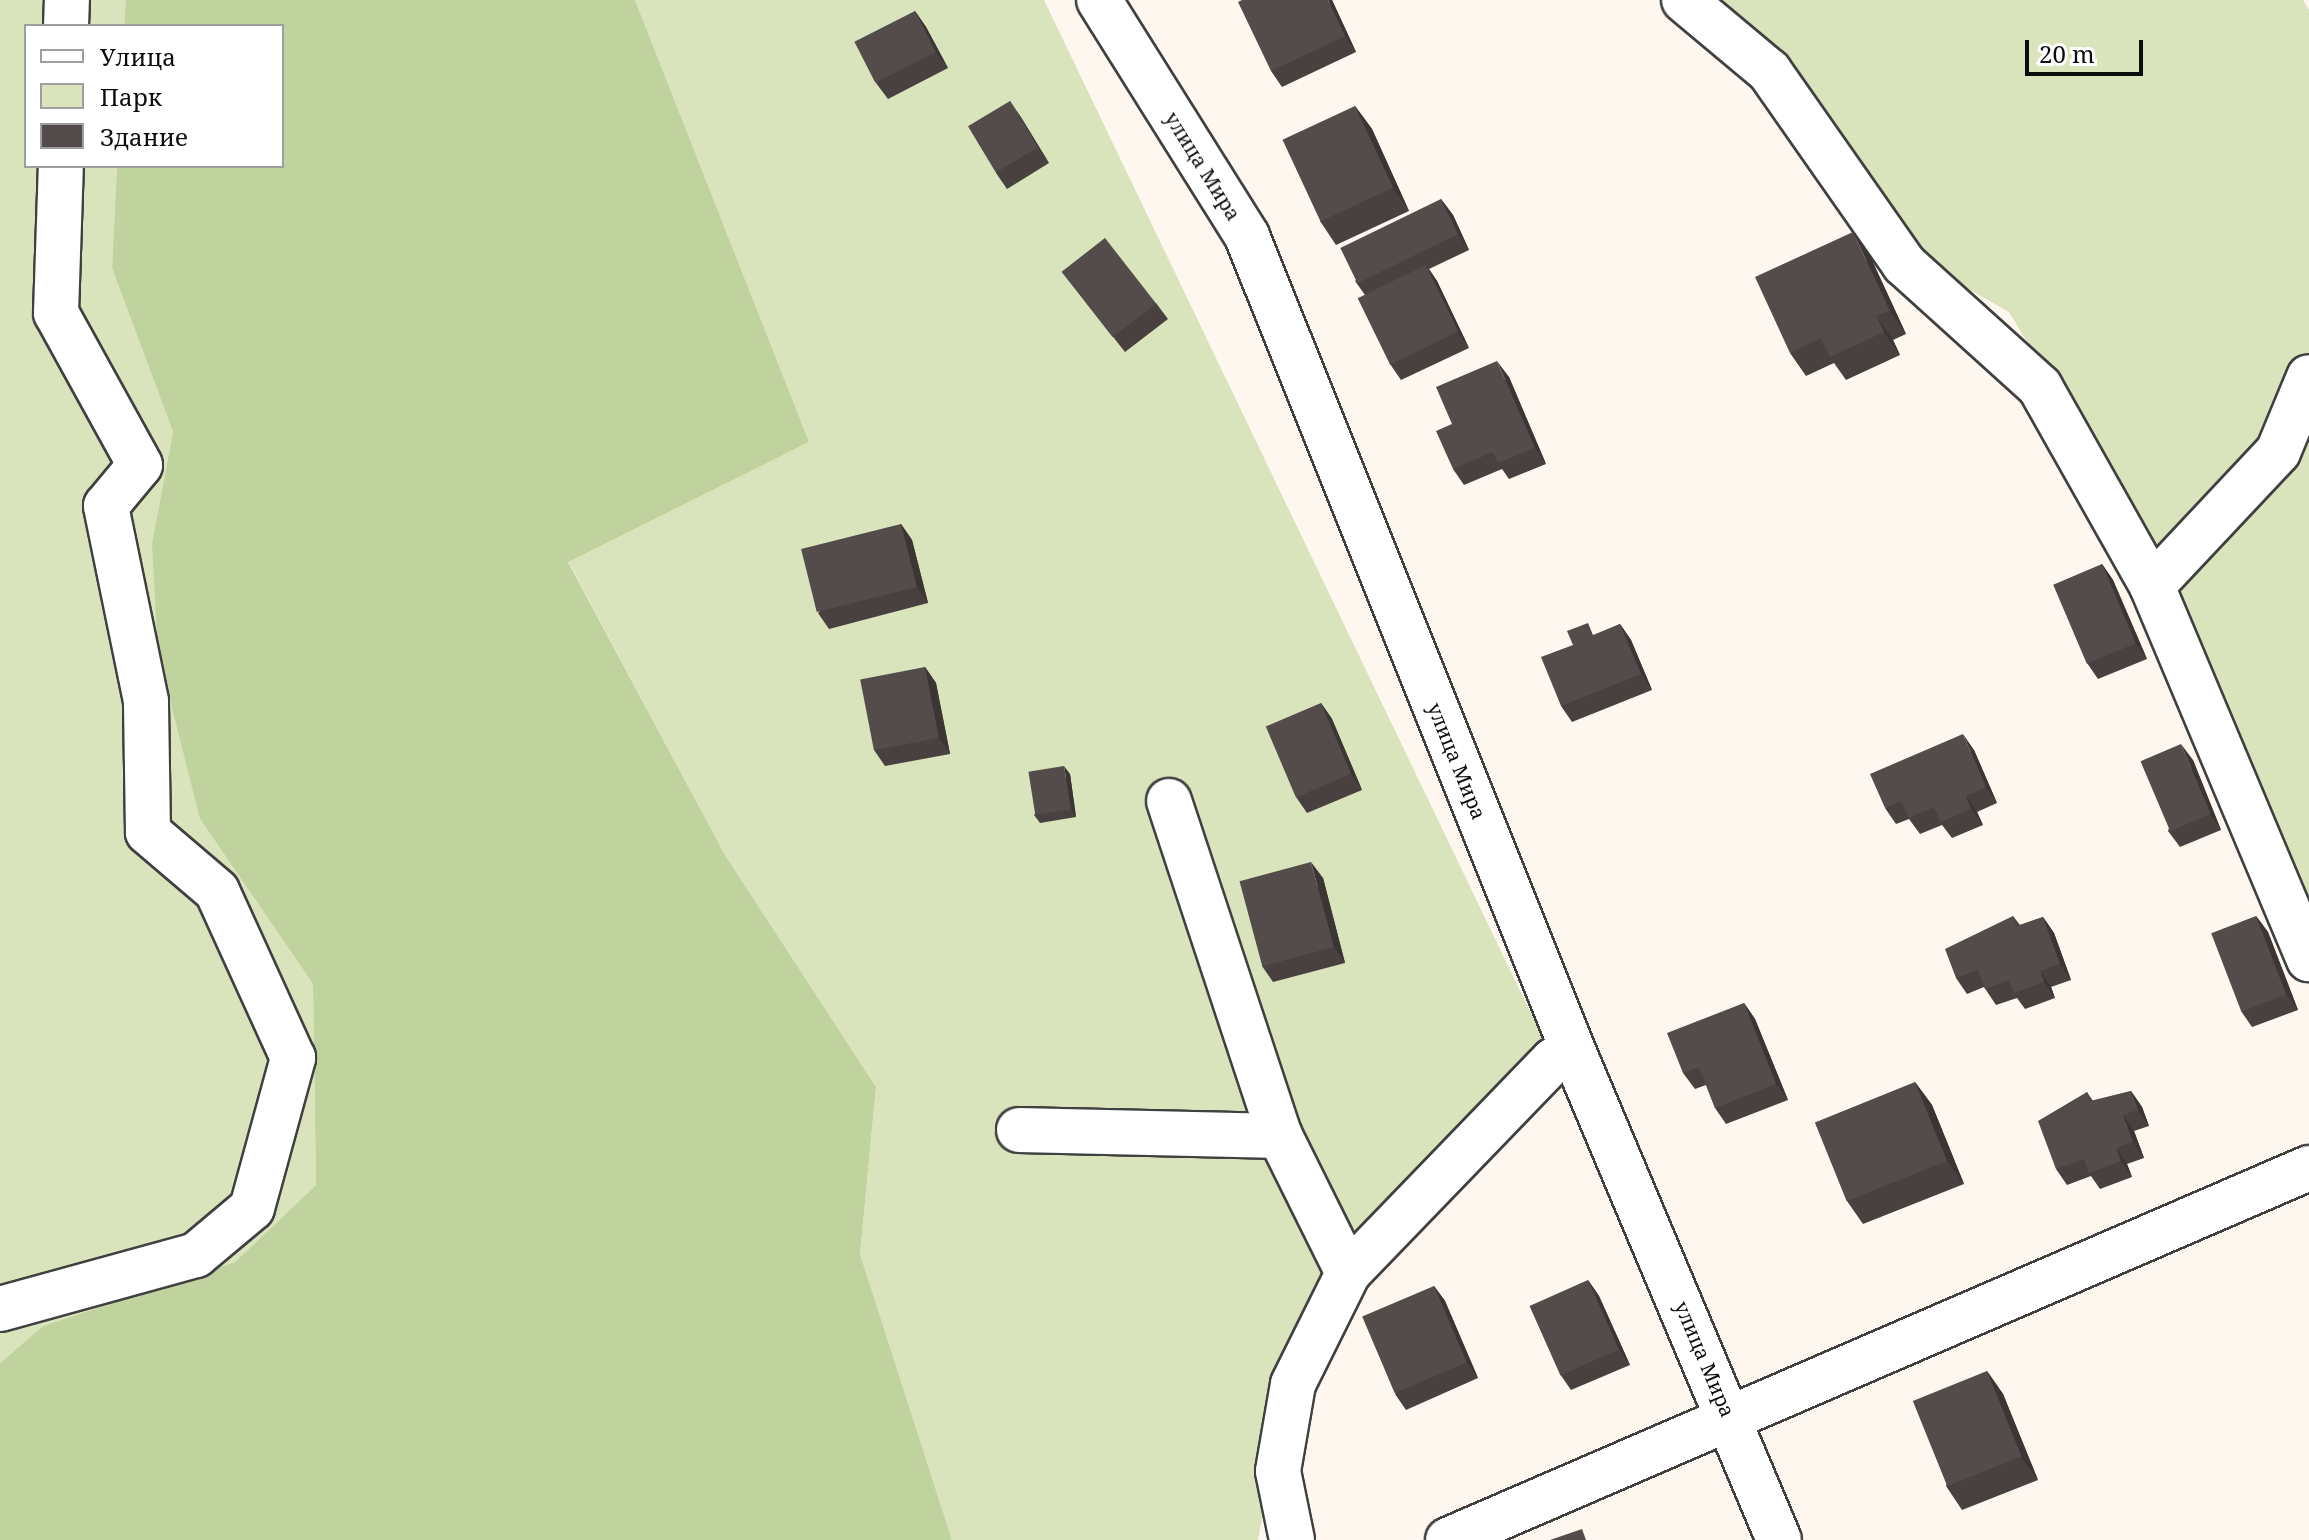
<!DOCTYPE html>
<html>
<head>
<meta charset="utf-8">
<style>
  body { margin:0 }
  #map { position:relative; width:2309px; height:1540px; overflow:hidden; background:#fdf7ef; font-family:"Noto Serif",serif }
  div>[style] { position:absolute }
  .green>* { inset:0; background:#d9e3bc }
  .forest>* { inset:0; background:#c0d29d }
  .roads { filter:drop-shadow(2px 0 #404040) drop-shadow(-2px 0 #404040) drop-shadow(0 2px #404040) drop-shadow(0 -2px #404040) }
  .minor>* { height:44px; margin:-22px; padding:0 22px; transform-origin:22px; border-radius:22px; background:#fff }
  .wall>* { inset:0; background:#484140 }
  .shaded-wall>* { inset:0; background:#3b3534 }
  .building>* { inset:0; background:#544c4a; transform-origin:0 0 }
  span { translate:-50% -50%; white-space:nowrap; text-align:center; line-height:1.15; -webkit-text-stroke:8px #fff; paint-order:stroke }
  .street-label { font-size:20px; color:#0d0d0d }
  .legend { position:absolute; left:24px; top:24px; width:260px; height:144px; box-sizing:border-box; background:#fff; border:2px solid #9e9e9e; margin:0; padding:10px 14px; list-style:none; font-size:24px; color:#0d0d0d }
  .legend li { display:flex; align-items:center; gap:16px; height:40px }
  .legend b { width:40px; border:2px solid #9e9e9e }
  .scale { position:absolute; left:2025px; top:40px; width:118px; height:36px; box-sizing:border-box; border:4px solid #0d0d0d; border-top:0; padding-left:10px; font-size:24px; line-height:28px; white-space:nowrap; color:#0d0d0d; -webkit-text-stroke:6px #fff; paint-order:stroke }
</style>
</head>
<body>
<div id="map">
  <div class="green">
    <div style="clip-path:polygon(0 0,126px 0,124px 26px,26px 26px,26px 166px,117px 166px,112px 268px,173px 432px,152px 543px,200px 819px,313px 984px,316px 1185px,235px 1262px,43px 1326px,0 1363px)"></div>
    <div style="clip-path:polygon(635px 0,1044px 0,1548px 1049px,1302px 1310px,1258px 1540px,952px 1540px,860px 1254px,876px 1087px,725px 855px,568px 561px,809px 442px)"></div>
    <div style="clip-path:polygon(1710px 0,2303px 0,2309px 10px,2309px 909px,2173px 585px,2009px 312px,1919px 261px)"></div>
  </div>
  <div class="forest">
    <div style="clip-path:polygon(126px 0,635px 0,809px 442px,568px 562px,725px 855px,876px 1087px,860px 1254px,952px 1540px,0 1540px,0 1363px,43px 1326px,235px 1262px,316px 1185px,313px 984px,200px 819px,158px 652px,152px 543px,173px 432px,112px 268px,117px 166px,282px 166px,282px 26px,124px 26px)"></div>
  </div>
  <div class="roads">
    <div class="minor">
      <div style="left:1099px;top:0;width:279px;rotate:57.9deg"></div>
      <div style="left:1247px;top:236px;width:880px;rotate:68.19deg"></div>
      <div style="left:1574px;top:1053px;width:528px;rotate:67.17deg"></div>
      <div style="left:1684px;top:0;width:111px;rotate:39.9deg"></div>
      <div style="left:1769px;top:71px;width:236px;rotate:55deg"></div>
      <div style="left:1904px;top:264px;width:183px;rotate:42.1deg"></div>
      <div style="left:2040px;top:387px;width:228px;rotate:60.6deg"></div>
      <div style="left:2152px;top:586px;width:405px;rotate:67.2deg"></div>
      <div style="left:66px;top:26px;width:26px;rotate:-88deg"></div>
      <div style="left:2152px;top:586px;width:184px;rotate:-46.8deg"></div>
      <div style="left:2278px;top:452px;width:81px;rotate:-67.5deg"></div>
      <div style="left:1169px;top:801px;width:353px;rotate:71.7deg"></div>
      <div style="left:1280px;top:1136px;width:153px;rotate:63.6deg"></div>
      <div style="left:1019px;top:1130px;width:261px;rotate:1.3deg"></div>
      <div style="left:0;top:1309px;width:203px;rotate:-15.4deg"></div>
      <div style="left:196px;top:1255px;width:73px;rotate:-40deg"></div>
      <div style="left:252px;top:1208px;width:156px;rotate:-74.7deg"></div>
      <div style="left:293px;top:1058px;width:183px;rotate:-114.5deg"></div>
      <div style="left:217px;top:891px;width:91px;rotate:-139.5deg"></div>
      <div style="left:148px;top:832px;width:131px;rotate:-90.9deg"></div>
      <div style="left:146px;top:701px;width:199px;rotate:-101.6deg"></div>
      <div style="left:106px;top:506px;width:53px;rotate:-50.3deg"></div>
      <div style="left:140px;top:465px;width:174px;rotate:-118.9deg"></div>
      <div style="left:56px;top:313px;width:147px;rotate:-88.1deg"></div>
      <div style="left:1292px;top:1540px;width:70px;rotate:-101.5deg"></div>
      <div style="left:1278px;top:1471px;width:88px;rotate:-80.2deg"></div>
      <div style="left:1293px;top:1384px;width:124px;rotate:-63.6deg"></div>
      <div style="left:1348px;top:1273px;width:296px;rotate:-46deg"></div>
      <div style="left:1554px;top:1060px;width:21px;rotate:-19deg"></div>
      <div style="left:1448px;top:1540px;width:938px;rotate:-23.37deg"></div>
    </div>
  </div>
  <div class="wall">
    <div style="clip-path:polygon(1332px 0,1356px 52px,1282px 87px,1271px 71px)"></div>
    <div style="clip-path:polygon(915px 11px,926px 27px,948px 68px,888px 99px,876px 83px)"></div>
    <div style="clip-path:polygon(1010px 101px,1049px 163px,1007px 189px,996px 173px)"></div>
    <div style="clip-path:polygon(1355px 106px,1372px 129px,1409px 211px,1336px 245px,1320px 221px)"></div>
    <div style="clip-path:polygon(1441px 199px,1453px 215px,1469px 250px,1429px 269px,1437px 281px,1469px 348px,1401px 380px,1390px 364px,1365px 295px,1355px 281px)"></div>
    <div style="clip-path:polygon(1870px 256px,1906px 334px,1893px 340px,1900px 355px,1846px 380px,1834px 363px,1806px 376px,1790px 353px)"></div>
    <div style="clip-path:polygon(1062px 272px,1156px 303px,1168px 319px,1125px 352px)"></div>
    <div style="clip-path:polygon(1509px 377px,1546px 464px,1509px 479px,1502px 469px,1464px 485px,1453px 469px,1452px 424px)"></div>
    <div style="clip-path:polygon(901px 524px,912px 540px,928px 603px,829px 629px,818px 613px)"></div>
    <div style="clip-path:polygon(2102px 564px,2113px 580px,2147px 659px,2098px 679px,2087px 663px)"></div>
    <div style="clip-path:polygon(1620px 624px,1631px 640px,1652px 690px,1572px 722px,1561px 706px,1573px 645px)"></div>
    <div style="clip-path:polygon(925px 667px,936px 683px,950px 754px,885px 766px,874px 750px)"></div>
    <div style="clip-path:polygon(1321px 703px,1332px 719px,1362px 790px,1307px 813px,1296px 797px)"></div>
    <div style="clip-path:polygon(1974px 750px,1997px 803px,1977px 812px,1983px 825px,1952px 838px,1942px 825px,1920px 834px,1909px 819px,1896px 824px,1885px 808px)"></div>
    <div style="clip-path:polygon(2193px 760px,2221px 830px,2180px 847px,2168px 831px)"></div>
    <div style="clip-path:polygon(1070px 774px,1076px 817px,1040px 823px,1034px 815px)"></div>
    <div style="clip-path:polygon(1323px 878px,1345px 963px,1273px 982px,1262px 966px)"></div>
    <div style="clip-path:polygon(2013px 916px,2020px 925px,2043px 917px,2054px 933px,2071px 980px,2051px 987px,2055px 998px,2025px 1009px,2017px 998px,1996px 1005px,1984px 987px,1967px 994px,1956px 978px)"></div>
    <div style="clip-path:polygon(2256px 916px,2268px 932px,2298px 1010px,2252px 1027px,2241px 1011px)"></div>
    <div style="clip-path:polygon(1744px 1003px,1755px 1019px,1788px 1100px,1726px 1124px,1715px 1108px,1706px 1085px,1695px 1089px,1683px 1073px)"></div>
    <div style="clip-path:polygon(1915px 1082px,1932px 1105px,1964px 1184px,1863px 1224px,1847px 1201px)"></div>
    <div style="clip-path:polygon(2131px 1091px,2142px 1107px,2149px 1126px,2134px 1131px,2144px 1158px,2127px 1164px,2132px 1177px,2100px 1189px,2091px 1176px,2067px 1185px,2056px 1169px,2087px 1092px,2093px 1101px)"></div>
    <div style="clip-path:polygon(1588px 1280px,1599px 1296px,1630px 1365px,1571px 1390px,1560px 1374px)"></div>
    <div style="clip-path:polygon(1434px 1286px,1445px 1301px,1478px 1378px,1406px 1410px,1395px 1394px)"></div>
    <div style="clip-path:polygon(1987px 1371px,2003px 1394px,2038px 1480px,1962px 1510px,1946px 1486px)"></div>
  </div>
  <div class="shaded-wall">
    <div style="clip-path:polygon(1328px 0,1332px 0,1356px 52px,1345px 36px)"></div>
    <div style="clip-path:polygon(915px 11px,926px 27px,948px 68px,936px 52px)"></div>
    <div style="clip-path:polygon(1010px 101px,1021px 117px,1049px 163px,1038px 147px)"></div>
    <div style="clip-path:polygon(1355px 106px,1372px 129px,1409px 211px,1393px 188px)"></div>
    <div style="clip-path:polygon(1441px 199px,1453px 215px,1469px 250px,1458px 234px)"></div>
    <div style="clip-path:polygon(1853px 232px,1870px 256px,1906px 334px,1890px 311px)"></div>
    <div style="clip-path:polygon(1426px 265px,1437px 281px,1469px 348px,1458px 332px)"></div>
    <div style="clip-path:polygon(1876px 316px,1893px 340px,1900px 355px,1884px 332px)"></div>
    <div style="clip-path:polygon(1497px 361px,1509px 377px,1546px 464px,1535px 448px)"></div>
    <div style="clip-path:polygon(901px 524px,912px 540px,928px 603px,917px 587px)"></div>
    <div style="clip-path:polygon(2102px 564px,2113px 580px,2147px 659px,2135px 643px)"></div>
    <div style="clip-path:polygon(1620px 624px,1631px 640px,1652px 690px,1641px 674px)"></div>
    <div style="clip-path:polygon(925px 667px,936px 683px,950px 754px,939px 738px)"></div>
    <div style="clip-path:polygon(1321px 703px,1332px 719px,1362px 790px,1351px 774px)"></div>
    <div style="clip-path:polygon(1963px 734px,1974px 750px,1997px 803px,1986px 787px)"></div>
    <div style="clip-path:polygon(2181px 744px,2193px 760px,2221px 830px,2210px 814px)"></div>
    <div style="clip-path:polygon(1064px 766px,1070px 774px,1076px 817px,1071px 809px)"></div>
    <div style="clip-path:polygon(1966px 796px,1977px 812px,1983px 825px,1971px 809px)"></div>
    <div style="clip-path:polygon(1311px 862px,1323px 878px,1345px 963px,1334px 947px)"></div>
    <div style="clip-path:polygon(2256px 916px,2268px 932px,2298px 1010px,2286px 994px)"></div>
    <div style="clip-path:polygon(2043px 917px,2054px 933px,2071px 980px,2060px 964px)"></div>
    <div style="clip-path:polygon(2040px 971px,2051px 987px,2055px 998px,2044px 982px)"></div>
    <div style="clip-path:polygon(1744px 1003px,1755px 1019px,1788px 1100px,1776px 1084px)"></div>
    <div style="clip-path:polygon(1915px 1082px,1932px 1105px,1964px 1184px,1947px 1161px)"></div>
    <div style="clip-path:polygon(2131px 1091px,2142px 1107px,2149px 1126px,2138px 1110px)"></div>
    <div style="clip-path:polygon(2123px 1115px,2134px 1131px,2144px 1158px,2133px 1142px)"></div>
    <div style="clip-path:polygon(2116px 1148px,2127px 1164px,2132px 1177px,2121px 1161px)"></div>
    <div style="clip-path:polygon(1588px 1280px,1599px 1296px,1630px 1365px,1619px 1349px)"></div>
    <div style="clip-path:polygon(1434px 1286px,1445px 1301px,1478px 1378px,1467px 1362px)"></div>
    <div style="clip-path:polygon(1987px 1371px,2003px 1394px,2038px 1480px,2021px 1457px)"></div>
  </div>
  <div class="building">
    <div style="clip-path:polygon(1242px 0,1328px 0,1345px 36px,1271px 71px,1238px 2px)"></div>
    <div style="left:915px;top:11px;width:46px;height:68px;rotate:63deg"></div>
    <div style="left:1010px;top:101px;width:54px;height:49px;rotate:59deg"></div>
    <div style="left:1355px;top:106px;width:90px;height:80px;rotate:65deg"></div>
    <div style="left:1441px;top:199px;width:39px;height:112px;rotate:64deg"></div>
    <div style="clip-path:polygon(1853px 232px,1890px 311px,1876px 316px,1884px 332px,1830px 357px,1821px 338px,1790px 353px,1755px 277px)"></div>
    <div style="left:1105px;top:238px;width:83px;height:55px;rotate:52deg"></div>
    <div style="left:1426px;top:265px;width:74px;height:76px;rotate:64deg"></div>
    <div style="clip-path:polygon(1497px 361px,1535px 448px,1498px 463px,1493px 452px,1453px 469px,1436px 431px,1452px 424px,1436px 387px)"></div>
    <div style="left:901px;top:524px;width:65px;height:103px;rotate:76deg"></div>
    <div style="left:2102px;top:564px;width:86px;height:53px;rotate:67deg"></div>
    <div style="clip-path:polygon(1588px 623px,1593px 635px,1620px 624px,1641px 674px,1561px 706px,1541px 657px,1573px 645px,1567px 631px)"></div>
    <div style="left:925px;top:667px;width:72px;height:66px;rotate:79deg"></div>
    <div style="left:1321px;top:703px;width:77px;height:60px;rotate:67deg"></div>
    <div style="clip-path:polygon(1963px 734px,1986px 787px,1966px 796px,1971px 809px,1941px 822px,1934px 807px,1909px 818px,1901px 801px,1885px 808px,1870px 774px)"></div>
    <div style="left:2181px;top:744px;width:76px;height:44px;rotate:67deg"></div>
    <div style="left:1064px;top:766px;width:44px;height:36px;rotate:81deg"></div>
    <div style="left:1311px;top:862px;width:88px;height:74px;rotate:75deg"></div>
    <div style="clip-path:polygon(2013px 916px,2017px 926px,2043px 917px,2060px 964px,2040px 971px,2044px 982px,2014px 993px,2009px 980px,1985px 989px,1978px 970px,1956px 978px,1945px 949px)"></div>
    <div style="left:2256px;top:916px;width:84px;height:48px;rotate:69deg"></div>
    <div style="clip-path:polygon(1744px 1003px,1776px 1084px,1715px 1108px,1699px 1067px,1683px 1073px,1667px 1033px)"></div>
    <div style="left:1915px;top:1082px;width:85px;height:108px;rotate:68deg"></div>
    <div style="clip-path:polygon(2131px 1091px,2138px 1110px,2123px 1115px,2133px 1142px,2116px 1148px,2121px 1161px,2089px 1173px,2084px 1159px,2056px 1169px,2038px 1121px,2087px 1092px,2090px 1101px)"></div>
    <div style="left:1588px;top:1280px;width:76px;height:64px;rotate:66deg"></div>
    <div style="left:1434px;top:1286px;width:83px;height:78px;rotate:67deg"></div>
    <div style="left:1987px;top:1371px;width:92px;height:80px;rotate:68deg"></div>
    <div style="clip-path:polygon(1582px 1529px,1586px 1540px,1550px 1540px)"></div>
  </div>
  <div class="street-label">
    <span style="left:1203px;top:166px;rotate:58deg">улица Мира</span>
    <span style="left:1457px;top:761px;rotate:68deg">улица Мира</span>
    <span style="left:1705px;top:1359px;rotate:67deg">улица Мира</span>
  </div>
  <ul class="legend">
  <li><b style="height:10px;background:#fff"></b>Улица</li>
  <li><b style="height:22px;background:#d9e3bc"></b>Парк</li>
  <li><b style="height:22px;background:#544c4a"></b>Здание</li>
  </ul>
  <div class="scale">20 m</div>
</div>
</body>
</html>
